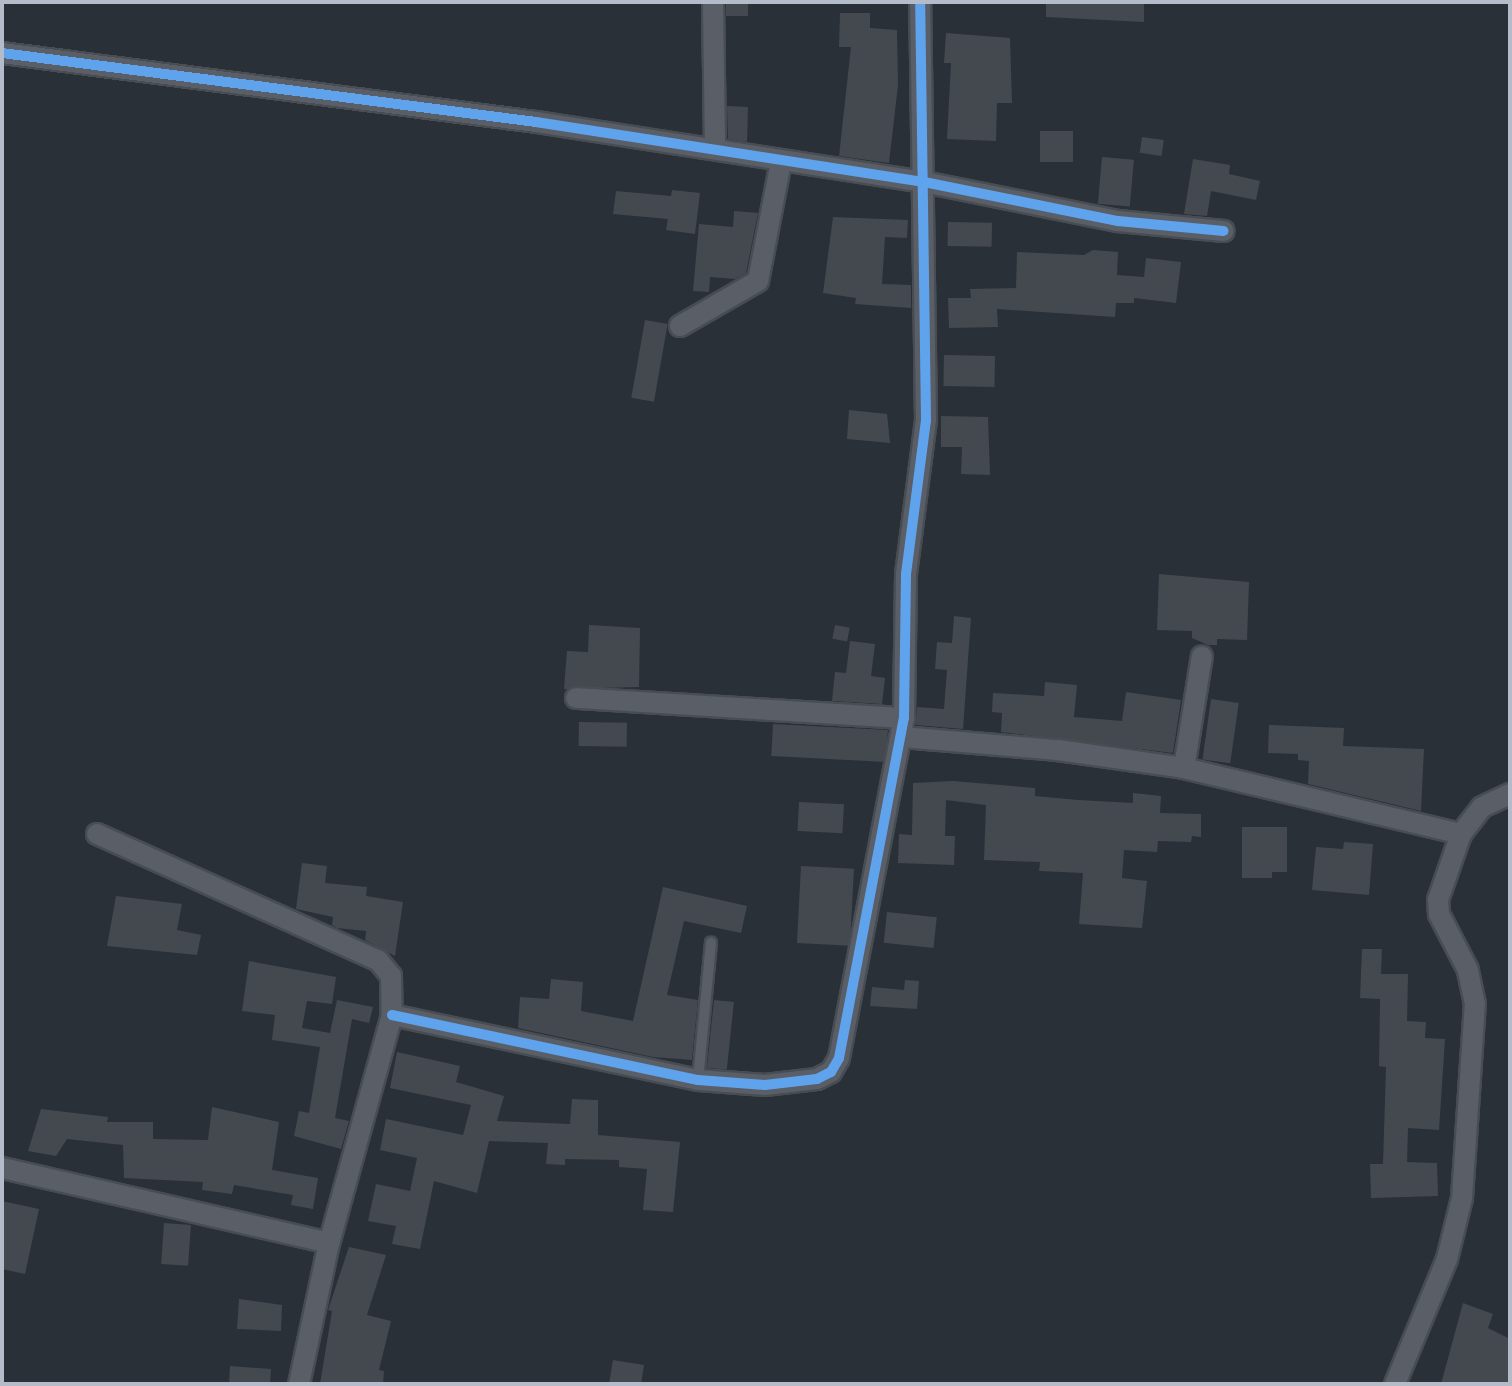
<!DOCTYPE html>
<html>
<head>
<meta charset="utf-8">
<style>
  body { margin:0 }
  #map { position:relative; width:1512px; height:1386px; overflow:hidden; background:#2a3038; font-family:Roboto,sans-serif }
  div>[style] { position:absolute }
  .building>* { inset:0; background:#444950; transform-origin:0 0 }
  .roads { filter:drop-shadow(2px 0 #484c53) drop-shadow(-2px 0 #484c53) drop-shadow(0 2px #484c53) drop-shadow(0 -2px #484c53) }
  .lane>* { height:10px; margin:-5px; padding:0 5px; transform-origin:5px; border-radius:5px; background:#5a5e66 }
  .street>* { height:20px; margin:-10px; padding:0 10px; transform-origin:10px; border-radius:10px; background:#5a5e66 }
  .cycleway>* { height:10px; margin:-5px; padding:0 5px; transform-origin:5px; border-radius:5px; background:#60a3ed }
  span { translate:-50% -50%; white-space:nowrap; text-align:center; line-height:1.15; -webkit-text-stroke:7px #1d2633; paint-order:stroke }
  .frame { position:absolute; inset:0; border:4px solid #b4bcc9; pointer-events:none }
</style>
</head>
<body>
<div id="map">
  <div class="building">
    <div style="left:726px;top:2px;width:22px;height:14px"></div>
    <div style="clip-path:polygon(1046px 2px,1144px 2px,1144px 22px,1046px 17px)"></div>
    <div style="clip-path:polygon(840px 13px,870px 13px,870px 28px,897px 30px,898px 85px,889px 163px,839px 156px,851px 47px,839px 47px)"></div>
    <div style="clip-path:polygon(946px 33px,1010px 38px,1012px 103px,997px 103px,996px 141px,947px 139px,951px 63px,944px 63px)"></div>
    <div style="clip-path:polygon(727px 106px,748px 107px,747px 142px,728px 139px)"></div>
    <div style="left:1040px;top:131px;width:33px;height:31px"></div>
    <div style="left:1142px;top:137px;width:22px;height:16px;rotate:8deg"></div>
    <div style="left:1102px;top:157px;width:32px;height:47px;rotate:5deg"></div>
    <div style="clip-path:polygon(1193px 159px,1230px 165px,1229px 174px,1260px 181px,1256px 200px,1211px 191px,1207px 216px,1184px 214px)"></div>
    <div style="clip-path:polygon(672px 190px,700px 193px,695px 234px,666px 230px,668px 219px,613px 214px,616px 191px,671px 196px)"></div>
    <div style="clip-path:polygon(734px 211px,758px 213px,746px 273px,735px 279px,710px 277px,709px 292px,693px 291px,699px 224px,733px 227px)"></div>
    <div style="clip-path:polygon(833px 217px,908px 220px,907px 238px,885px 237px,882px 284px,911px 285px,911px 308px,855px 304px,856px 298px,823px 293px)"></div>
    <div style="left:948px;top:222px;width:44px;height:24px;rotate:1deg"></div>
    <div style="clip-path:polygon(1093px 250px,1118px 252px,1117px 275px,1144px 277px,1146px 258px,1181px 262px,1176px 303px,1134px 298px,1134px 303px,1116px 303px,1115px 317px,997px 309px,998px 327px,949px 328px,948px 298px,971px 298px,970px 289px,1016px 288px,1017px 252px,1084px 255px)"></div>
    <div style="left:645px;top:320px;width:23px;height:79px;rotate:10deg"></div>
    <div style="left:944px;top:355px;width:51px;height:31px;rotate:1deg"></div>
    <div style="clip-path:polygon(849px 410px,887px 414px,890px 443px,847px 439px)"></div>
    <div style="clip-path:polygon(941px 416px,988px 417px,990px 475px,961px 474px,962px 447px,941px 447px)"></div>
    <div style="clip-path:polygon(1159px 574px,1249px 582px,1247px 640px,1217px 639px,1217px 645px,1208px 645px,1192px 638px,1192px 631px,1157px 630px)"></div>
    <div style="clip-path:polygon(954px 616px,971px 618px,963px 729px,916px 725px,917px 707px,944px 709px,947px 670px,935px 669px,937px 642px,952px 643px)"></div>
    <div style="clip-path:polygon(589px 625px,640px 628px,639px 687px,564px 689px,567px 651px,588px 652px)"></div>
    <div style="left:835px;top:625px;width:15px;height:14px;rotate:11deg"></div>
    <div style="clip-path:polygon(850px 641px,875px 644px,871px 676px,885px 678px,882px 704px,832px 701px,835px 672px,846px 673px)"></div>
    <div style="clip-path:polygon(1045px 682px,1077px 685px,1074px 717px,1122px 721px,1126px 692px,1181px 700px,1173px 753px,1001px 732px,1002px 713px,992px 712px,993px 693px,1044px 696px)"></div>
    <div style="left:1211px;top:699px;width:28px;height:61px;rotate:8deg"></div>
    <div style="left:579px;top:722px;width:48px;height:24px;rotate:1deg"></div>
    <div style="left:773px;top:724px;width:115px;height:32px;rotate:3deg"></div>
    <div style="clip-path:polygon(1269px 725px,1344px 728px,1343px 746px,1424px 749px,1421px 811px,1308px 784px,1309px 761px,1298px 760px,1298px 754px,1268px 753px)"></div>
    <div style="clip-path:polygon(953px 781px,1035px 788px,1035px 796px,1078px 800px,1133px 803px,1133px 793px,1161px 796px,1160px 813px,1201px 814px,1201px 837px,1192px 836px,1191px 842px,1158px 841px,1157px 852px,1124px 850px,1122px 878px,1147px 881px,1142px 928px,1079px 924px,1083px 873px,1039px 871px,1040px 862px,984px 860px,986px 805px,946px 800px,945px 836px,955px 836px,954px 865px,898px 863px,899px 834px,912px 835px,913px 783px)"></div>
    <div style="left:799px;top:802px;width:45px;height:29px;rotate:3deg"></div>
    <div style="clip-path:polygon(1242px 827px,1287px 827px,1287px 872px,1272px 872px,1272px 878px,1242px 878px)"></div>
    <div style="clip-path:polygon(1344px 842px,1373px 844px,1369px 895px,1312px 890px,1316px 847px,1343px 849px)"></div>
    <div style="clip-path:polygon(302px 863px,327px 866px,325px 883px,367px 887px,366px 896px,403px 902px,395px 956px,365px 940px,366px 931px,337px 928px,332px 925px,333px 917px,296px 909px)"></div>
    <div style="left:801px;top:866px;width:53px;height:77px;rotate:3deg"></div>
    <div style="clip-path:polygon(663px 887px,747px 906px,741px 933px,684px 921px,667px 995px,698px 1000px,692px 1060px,653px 1057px,518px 1028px,520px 997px,549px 999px,551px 979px,583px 982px,581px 1011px,633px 1021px)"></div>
    <div style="clip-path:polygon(116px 896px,182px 904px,177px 930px,201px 935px,197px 955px,107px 946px)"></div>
    <div style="left:887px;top:912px;width:50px;height:31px;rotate:6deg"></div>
    <div style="clip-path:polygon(1362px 949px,1382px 949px,1381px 974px,1408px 974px,1407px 1021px,1426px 1022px,1425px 1038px,1445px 1039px,1439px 1130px,1408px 1128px,1407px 1162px,1437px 1163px,1438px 1196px,1371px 1198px,1370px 1164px,1383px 1164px,1386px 1067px,1379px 1066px,1380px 999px,1360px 998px)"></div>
    <div style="clip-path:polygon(249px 961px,336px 977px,332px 1004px,307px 1001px,302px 1028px,330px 1033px,337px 1000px,373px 1007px,369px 1023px,352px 1019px,335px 1118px,349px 1121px,341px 1149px,294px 1136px,299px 1111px,309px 1113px,320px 1047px,272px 1040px,275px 1015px,242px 1011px)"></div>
    <div style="clip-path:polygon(905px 980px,919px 981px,917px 1009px,870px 1006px,872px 987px,904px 990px)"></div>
    <div style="left:714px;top:1000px;width:20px;height:68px;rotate:6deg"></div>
    <div style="clip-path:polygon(397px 1052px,460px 1066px,456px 1082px,504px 1096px,497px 1121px,570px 1124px,572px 1099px,598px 1100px,598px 1135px,680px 1142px,673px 1212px,643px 1210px,647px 1169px,619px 1167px,619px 1160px,565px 1159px,565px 1165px,546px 1164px,548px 1143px,489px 1141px,477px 1193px,434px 1181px,420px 1249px,392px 1244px,396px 1226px,368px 1221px,376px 1184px,410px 1191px,417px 1158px,380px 1150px,386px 1119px,463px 1135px,471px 1105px,390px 1088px)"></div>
    <div style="clip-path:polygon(212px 1107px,279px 1122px,272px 1170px,318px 1178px,313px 1209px,291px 1205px,293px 1195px,234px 1185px,232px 1194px,202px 1190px,203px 1182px,124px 1178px,123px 1145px,67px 1139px,56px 1156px,28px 1151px,41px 1109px,108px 1117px,107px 1122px,153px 1122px,153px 1139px,208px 1140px)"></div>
    <div style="clip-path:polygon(2px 1201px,39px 1209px,25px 1274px,2px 1269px)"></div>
    <div style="left:164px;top:1223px;width:27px;height:41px;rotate:4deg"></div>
    <div style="clip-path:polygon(349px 1247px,386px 1255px,367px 1315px,391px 1321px,379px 1370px,384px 1371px,383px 1384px,320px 1384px,332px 1311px,328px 1310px)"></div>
    <div style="clip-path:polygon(239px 1299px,282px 1305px,281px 1331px,237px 1329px)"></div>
    <div style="clip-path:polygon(1463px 1303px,1493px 1314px,1488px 1328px,1510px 1339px,1510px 1384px,1441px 1384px)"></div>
    <div style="clip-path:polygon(613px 1360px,644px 1365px,641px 1384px,609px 1384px)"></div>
    <div style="clip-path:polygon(230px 1366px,271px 1369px,270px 1384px,229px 1384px)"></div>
  </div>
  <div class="roads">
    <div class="lane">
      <div style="left:698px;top:1080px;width:138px;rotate:-84.6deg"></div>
    </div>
    <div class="street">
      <div style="left:713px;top:2px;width:146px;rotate:89.2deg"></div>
      <div style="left:2px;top:53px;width:538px;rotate:7.36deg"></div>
      <div style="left:536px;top:122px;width:393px;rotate:8.8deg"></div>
      <div style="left:924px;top:182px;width:198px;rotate:11.4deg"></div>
      <div style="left:1118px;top:221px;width:106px;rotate:5.4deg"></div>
      <div style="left:680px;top:326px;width:90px;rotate:-30deg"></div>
      <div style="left:758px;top:281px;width:121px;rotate:-79.1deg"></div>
      <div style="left:576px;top:698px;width:329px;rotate:3.5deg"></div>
      <div style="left:902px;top:737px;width:157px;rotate:4.8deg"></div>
      <div style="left:1058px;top:750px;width:127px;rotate:8.1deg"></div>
      <div style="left:1184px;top:768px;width:285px;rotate:13.4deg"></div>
      <div style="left:1184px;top:768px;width:113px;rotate:-80.9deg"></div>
      <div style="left:97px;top:834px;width:308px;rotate:24.2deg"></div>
      <div style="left:378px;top:960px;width:21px;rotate:51deg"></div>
      <div style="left:391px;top:976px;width:39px;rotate:89deg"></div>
      <div style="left:392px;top:1015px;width:237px;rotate:105.4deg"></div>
      <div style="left:329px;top:1243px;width:144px;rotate:102deg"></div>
      <div style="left:392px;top:1015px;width:313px;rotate:12deg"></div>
      <div style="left:698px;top:1080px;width:67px;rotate:4.3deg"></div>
      <div style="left:765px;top:1085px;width:52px;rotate:-6.6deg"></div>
      <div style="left:817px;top:1079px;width:16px;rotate:-27deg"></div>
      <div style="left:831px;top:1072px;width:16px;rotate:-60deg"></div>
      <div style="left:839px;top:1058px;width:346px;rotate:-79.2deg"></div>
      <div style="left:904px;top:718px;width:144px;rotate:-89.2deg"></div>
      <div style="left:906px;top:574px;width:155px;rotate:-82.6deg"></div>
      <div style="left:926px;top:420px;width:418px;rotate:-90.8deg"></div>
      <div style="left:2px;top:1168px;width:335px;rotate:12.9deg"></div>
      <div style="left:1395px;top:1384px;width:135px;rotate:-67.4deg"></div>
      <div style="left:1447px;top:1259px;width:63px;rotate:-76.2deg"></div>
      <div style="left:1462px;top:1198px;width:194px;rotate:-86.2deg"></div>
      <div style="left:1475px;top:1004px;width:35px;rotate:-102deg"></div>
      <div style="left:1468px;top:970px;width:63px;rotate:-117.4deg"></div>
      <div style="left:1439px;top:914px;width:14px;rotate:-94deg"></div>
      <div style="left:1438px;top:900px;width:70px;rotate:-70.8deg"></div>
      <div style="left:1461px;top:834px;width:34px;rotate:-52deg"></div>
      <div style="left:1482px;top:807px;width:31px;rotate:-25deg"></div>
    </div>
  </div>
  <div class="cycleway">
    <div style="left:2px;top:53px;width:538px;rotate:7.36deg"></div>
    <div style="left:536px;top:122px;width:393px;rotate:8.8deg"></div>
    <div style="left:924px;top:182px;width:198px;rotate:11.4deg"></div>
    <div style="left:1118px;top:221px;width:106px;rotate:5.4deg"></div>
    <div style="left:392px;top:1015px;width:313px;rotate:12deg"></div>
    <div style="left:698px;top:1080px;width:67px;rotate:4.3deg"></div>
    <div style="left:765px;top:1085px;width:52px;rotate:-6.6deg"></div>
    <div style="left:817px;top:1079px;width:16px;rotate:-27deg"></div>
    <div style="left:831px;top:1072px;width:16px;rotate:-60deg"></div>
    <div style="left:839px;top:1058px;width:346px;rotate:-79.2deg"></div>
    <div style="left:904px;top:718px;width:144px;rotate:-89.2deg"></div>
    <div style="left:906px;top:574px;width:155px;rotate:-82.6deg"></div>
    <div style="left:926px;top:420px;width:418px;rotate:-90.8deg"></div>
  </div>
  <div class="frame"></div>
</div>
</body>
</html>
